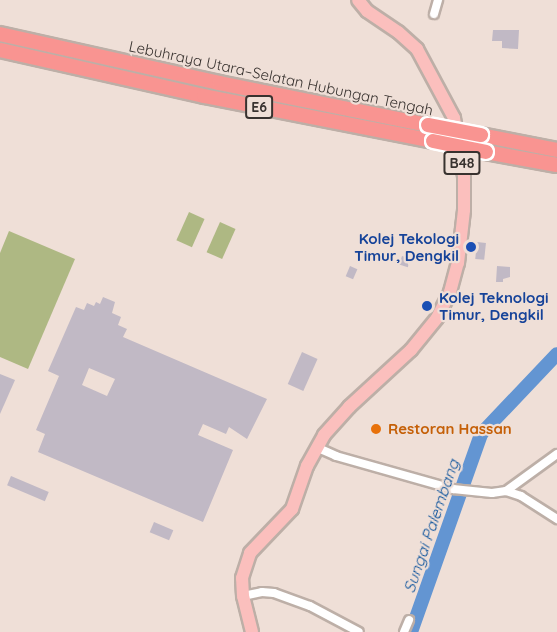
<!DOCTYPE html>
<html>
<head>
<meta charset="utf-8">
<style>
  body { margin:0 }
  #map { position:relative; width:557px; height:632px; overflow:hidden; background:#efdfd7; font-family:Quicksand,sans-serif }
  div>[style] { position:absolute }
  .green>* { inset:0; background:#aeb883; transform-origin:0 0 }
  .river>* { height:14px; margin:-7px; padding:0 7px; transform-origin:7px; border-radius:7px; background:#6395d2 }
  .building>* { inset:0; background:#c1b9c5; transform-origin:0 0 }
  .roads { filter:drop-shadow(2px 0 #bdafa7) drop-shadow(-2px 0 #bdafa7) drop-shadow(0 2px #bdafa7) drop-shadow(0 -2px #bdafa7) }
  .street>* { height:8px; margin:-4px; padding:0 4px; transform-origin:4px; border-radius:4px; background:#fff }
  .primary>* { height:12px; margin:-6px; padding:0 6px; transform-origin:6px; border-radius:6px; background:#fbbfbd }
  .highway>* { height:14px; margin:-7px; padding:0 7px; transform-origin:7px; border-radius:7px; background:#f99491 }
  .bridges { filter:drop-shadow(2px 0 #fff) drop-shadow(-2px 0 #fff) drop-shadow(0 2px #fff) drop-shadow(0 -2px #fff) }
  .highway-bridge>* { height:14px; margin:-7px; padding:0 7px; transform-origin:7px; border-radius:7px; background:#f99491 }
  .dots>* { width:16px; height:16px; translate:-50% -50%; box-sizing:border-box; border:3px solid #efdfd7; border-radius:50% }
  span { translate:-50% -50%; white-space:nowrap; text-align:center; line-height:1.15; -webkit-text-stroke:4.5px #efdfd7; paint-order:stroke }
  .shield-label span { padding:2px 4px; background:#efdfd7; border:2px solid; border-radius:4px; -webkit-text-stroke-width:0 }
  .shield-label { font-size:14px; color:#38322f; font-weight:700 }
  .street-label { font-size:15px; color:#38322f }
  .transit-label { font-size:15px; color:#164399; font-weight:700 }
  .right { translate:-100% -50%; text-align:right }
  .left { translate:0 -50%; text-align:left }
  .food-label { font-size:15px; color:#c56008; font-weight:700 }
  .water-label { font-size:16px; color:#0b529c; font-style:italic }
</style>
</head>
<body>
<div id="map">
  <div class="green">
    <div style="left:189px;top:212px;width:17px;height:31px;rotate:24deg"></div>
    <div style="left:220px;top:222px;width:17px;height:33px;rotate:24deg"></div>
    <div style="clip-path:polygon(9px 231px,75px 259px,28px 369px,0 357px,0 253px)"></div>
  </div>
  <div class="river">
    <div style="left:411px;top:632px;width:210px;rotate:-70.5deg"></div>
    <div style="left:481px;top:434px;width:110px;rotate:-46.5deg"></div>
  </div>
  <div class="building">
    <div style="clip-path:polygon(493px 30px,519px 30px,518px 49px,502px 48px,502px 41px,492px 41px)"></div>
    <div style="left:477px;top:242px;width:9px;height:17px;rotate:6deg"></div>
    <div style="left:402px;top:256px;width:9px;height:9px;rotate:18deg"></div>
    <div style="left:350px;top:266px;width:8px;height:11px;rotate:23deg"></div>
    <div style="clip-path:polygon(497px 266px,510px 267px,510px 277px,503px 279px,503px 282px,496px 282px)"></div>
    <div style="clip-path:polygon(evenodd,103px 297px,115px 302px,112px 313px,121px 317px,118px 325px,127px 329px,123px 337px,267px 399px,247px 439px,229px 427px,226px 434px,203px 424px,198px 435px,233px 450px,203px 522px,38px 452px,45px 434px,36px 430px,59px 376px,48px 371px,76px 307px,84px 310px,87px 303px,94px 306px,96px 302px,100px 304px,103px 297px,89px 368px,115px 379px,107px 396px,82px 385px,89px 368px)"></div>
    <div style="left:302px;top:352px;width:17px;height:35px;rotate:24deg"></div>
    <div style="clip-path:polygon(0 374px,15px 380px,0 414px)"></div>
    <div style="left:11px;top:476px;width:41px;height:10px;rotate:23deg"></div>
    <div style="left:154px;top:522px;width:21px;height:11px;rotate:23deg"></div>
  </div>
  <div class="roads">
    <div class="street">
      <div style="left:434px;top:14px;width:15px;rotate:-74deg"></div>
      <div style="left:316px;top:447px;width:22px;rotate:24deg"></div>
      <div style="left:336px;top:456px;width:122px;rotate:15.8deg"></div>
      <div style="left:453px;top:489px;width:39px;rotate:6deg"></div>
      <div style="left:492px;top:493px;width:14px;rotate:-8deg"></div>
      <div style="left:506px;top:491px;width:63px;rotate:-36deg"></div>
      <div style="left:506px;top:491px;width:16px;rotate:18deg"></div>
      <div style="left:521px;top:496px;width:43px;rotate:32.6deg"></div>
      <div style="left:243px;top:596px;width:19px;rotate:-12deg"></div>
      <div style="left:262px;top:592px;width:12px;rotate:5deg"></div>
      <div style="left:274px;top:593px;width:38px;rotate:20deg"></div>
      <div style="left:310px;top:606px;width:55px;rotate:28deg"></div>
      <div style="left:404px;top:632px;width:13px;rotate:-67deg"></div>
    </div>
    <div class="primary">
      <div style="left:252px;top:632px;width:37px;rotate:-104deg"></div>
      <div style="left:243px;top:596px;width:18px;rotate:-93deg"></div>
      <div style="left:242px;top:578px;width:26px;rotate:-72deg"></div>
      <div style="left:250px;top:553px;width:61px;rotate:-46.3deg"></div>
      <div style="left:292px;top:509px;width:46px;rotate:-70.8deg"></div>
      <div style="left:307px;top:466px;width:35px;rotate:-61deg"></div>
      <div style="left:324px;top:435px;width:38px;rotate:-48deg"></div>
      <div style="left:349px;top:407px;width:84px;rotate:-42.6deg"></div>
      <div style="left:411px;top:350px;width:41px;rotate:-50.9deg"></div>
      <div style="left:437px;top:318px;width:29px;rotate:-63deg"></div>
      <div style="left:450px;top:292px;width:30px;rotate:-75deg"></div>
      <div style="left:458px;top:263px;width:53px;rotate:-83.5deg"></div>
      <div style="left:464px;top:210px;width:34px;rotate:-90deg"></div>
      <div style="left:464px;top:176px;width:59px;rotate:-99.8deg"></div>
      <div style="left:454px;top:118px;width:78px;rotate:-118.2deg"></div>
      <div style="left:417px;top:49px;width:25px;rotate:-138deg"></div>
      <div style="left:398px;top:32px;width:37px;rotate:-146deg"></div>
      <div style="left:367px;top:11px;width:14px;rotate:-129deg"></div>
    </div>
    <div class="highway">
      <div style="left:0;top:34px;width:224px;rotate:12.6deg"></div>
      <div style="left:219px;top:83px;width:213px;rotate:11.4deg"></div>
      <div style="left:0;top:50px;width:209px;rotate:12.7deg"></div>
      <div style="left:204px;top:96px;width:233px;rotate:11.1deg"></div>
      <div style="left:481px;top:135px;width:77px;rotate:11.2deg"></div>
      <div style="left:486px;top:152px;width:72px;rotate:10.4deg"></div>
    </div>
  </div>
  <div class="bridges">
    <div class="highway-bridge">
      <div style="left:428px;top:125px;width:54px;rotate:10.7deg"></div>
      <div style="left:433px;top:141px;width:54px;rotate:11.7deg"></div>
    </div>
  </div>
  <div class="dots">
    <div style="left:471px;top:247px;background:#1a4fb4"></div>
    <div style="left:427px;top:306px;background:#1a4fb4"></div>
    <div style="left:376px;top:429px;background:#e8710a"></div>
  </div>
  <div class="shield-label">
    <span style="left:259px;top:107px">E6</span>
    <span style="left:462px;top:163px">B48</span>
  </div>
  <div class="street-label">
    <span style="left:281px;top:78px;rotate:12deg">Lebuhraya Utara–Selatan Hubungan Tengah</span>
  </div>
  <div class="transit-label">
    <span class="right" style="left:459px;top:247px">Kolej Tekologi<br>Timur, Dengkil</span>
    <span class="left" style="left:439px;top:306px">Kolej Teknologi<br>Timur, Dengkil</span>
  </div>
  <div class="food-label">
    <span class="left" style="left:388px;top:429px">Restoran Hassan</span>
  </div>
  <div class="water-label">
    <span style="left:431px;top:526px;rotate:-71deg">Sungai Palembang</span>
  </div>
</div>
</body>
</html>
